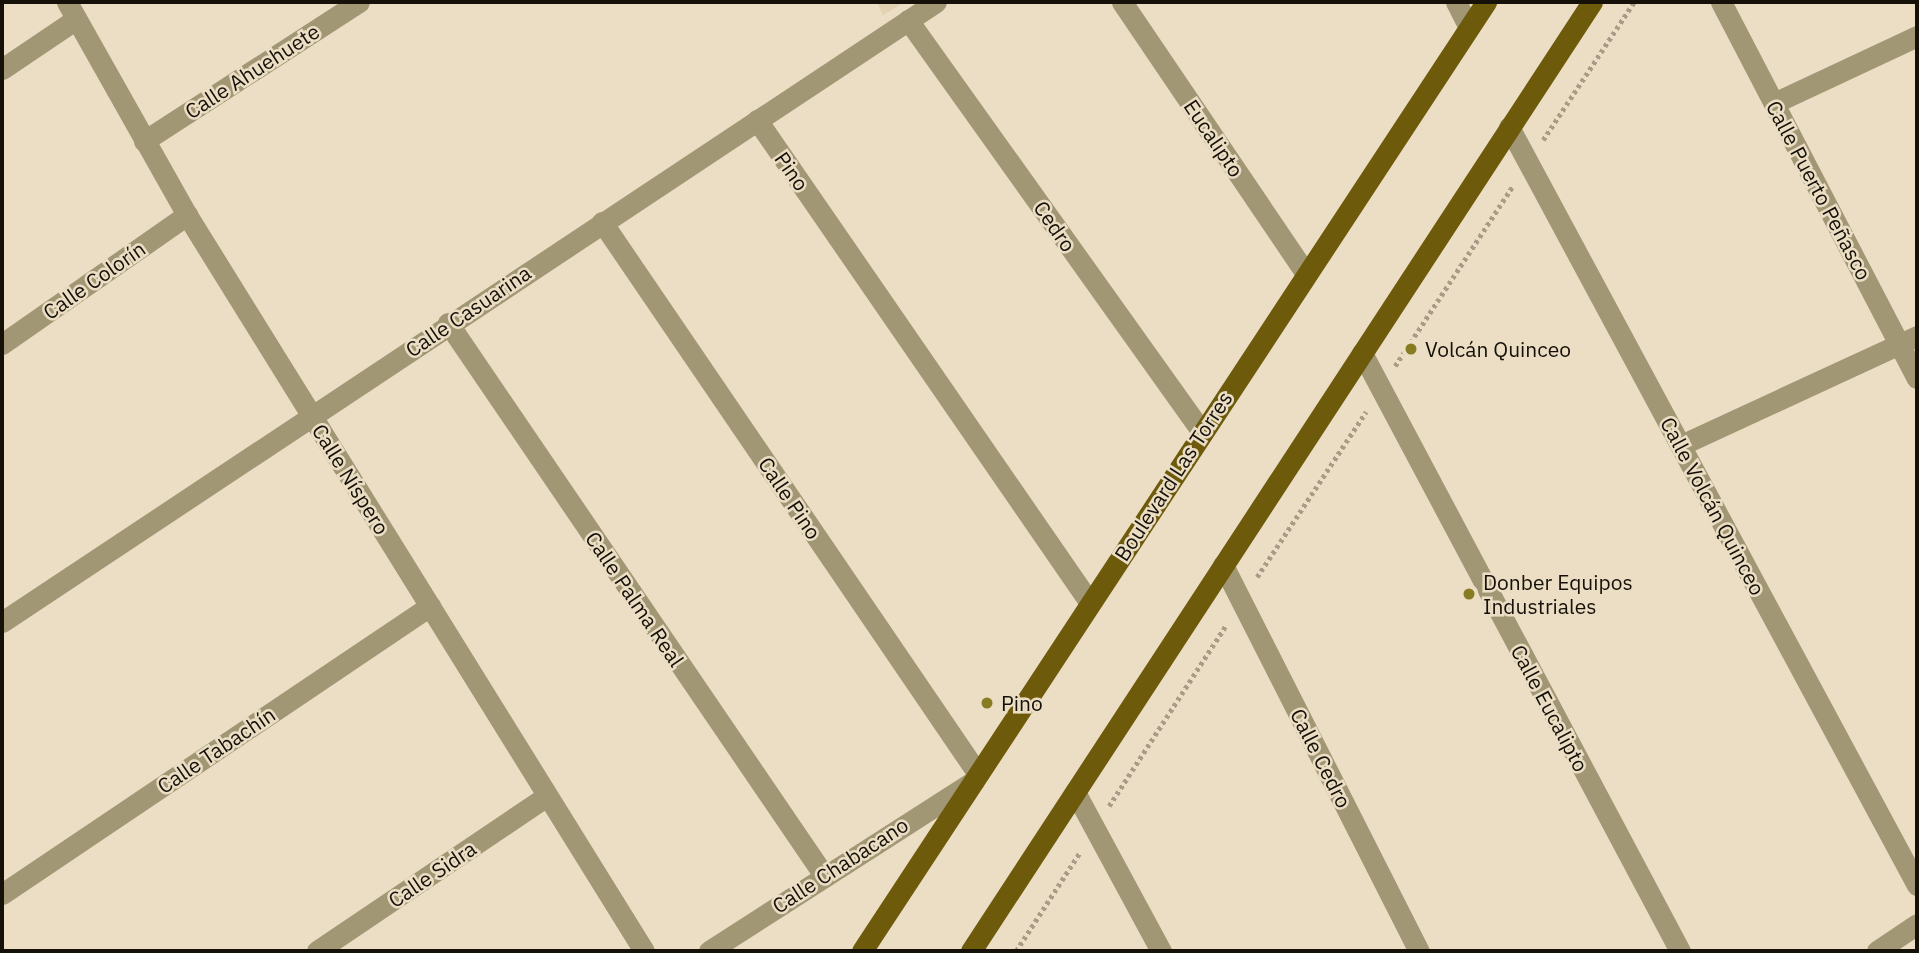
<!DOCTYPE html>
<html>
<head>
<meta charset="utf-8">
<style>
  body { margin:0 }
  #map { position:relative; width:1919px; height:953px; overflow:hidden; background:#ebdec4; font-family:"IBM Plex Sans",sans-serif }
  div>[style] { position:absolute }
  .built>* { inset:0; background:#e2d2b1 }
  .path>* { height:4.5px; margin-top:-2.25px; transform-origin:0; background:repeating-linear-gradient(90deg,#a79c88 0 3.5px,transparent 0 7px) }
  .minor>* { height:21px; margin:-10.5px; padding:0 10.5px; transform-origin:10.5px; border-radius:10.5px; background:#a19775 }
  .major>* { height:21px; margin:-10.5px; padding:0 10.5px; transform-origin:10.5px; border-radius:10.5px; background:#6d5a0a }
  .dots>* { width:19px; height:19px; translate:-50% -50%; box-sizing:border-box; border:4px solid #ebdec4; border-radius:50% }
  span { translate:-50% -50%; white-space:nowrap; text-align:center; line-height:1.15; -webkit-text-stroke:5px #ebdec4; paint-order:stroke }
  .street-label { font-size:21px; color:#161108 }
  .poi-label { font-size:21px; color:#161108 }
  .left { translate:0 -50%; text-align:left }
  .frame { position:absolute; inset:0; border:4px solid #161108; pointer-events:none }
</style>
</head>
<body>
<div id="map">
  <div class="built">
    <div style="clip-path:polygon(877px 2px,905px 2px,883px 15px)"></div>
  </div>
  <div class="path">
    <div style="left:1543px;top:140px;width:165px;rotate:-56.6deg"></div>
    <div style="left:1395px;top:366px;width:215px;rotate:-56.8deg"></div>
    <div style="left:1257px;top:577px;width:198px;rotate:-56.6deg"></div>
    <div style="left:1109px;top:806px;width:216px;rotate:-57.1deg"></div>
    <div style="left:1016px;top:951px;width:118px;rotate:-57.1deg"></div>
  </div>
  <div class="minor">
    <div style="left:67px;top:2px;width:244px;rotate:60.6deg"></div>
    <div style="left:187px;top:215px;width:866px;rotate:58.16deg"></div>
    <div style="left:1122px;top:2px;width:328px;rotate:55.9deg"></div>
    <div style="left:1456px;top:2px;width:28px;rotate:63deg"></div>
    <div style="left:1721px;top:2px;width:424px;rotate:62.5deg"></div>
    <div style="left:908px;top:20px;width:506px;rotate:54.49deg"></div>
    <div style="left:2px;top:69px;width:89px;rotate:-34deg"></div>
    <div style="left:1774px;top:103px;width:158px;rotate:-25.1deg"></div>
    <div style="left:757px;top:120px;width:587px;rotate:55.42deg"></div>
    <div style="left:1509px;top:127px;width:861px;rotate:61.71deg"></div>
    <div style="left:144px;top:141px;width:256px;rotate:-32.9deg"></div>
    <div style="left:602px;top:222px;width:668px;rotate:55.74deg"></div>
    <div style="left:448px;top:323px;width:667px;rotate:55.76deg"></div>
    <div style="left:2px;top:344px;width:226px;rotate:-34.9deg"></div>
    <div style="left:1362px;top:353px;width:677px;rotate:62deg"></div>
    <div style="left:1681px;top:445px;width:260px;rotate:-24.8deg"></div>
    <div style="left:1223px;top:565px;width:433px;rotate:63.1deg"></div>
    <div style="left:2px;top:622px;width:1121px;rotate:-33.58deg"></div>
    <div style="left:1075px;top:792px;width:181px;rotate:61.6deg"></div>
    <div style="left:2px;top:894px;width:516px;rotate:-33.94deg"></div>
    <div style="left:317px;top:951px;width:277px;rotate:-34deg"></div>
    <div style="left:709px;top:951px;width:315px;rotate:-32.7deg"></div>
    <div style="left:1877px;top:951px;width:48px;rotate:-34deg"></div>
  </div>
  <div class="major">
    <div style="left:862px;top:951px;width:1136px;rotate:-56.67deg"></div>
    <div style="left:971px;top:951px;width:1134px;rotate:-56.8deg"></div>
  </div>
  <div class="dots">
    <div style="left:1411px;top:349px;background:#887c22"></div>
    <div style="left:1469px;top:594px;background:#887c22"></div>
    <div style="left:987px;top:703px;background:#887c22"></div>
  </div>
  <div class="street-label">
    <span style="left:252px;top:71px;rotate:-33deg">Calle Ahuehuete</span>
    <span style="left:1214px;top:138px;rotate:56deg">Eucalipto</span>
    <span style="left:792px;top:171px;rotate:55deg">Pino</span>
    <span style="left:1819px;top:190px;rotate:62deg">Calle Puerto Peñasco</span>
    <span style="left:1055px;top:226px;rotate:55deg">Cedro</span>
    <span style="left:94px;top:280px;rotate:-35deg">Calle Colorín</span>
    <span style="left:468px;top:311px;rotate:-34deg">Calle Casuarina</span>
    <span style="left:1173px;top:476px;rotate:-57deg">Boulevard Las Torres</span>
    <span style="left:351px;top:479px;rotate:58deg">Calle Níspero</span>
    <span style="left:790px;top:498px;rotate:56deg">Calle Pino</span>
    <span style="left:1713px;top:506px;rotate:62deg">Calle Volcán Quinceo</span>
    <span style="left:635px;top:599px;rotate:56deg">Calle Palma Real</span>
    <span style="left:1550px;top:708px;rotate:62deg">Calle Eucalipto</span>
    <span style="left:216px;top:750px;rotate:-34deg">Calle Tabachín</span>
    <span style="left:1321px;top:758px;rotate:63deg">Calle Cedro</span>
    <span style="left:840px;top:865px;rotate:-33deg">Calle Chabacano</span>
    <span style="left:432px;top:874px;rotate:-34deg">Calle Sidra</span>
  </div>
  <div class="poi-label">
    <span class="left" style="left:1425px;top:349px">Volcán Quinceo</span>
    <span class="left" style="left:1483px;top:594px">Donber Equipos<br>Industriales</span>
    <span class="left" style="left:1001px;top:703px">Pino</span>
  </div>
  <div class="frame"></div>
</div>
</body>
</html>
